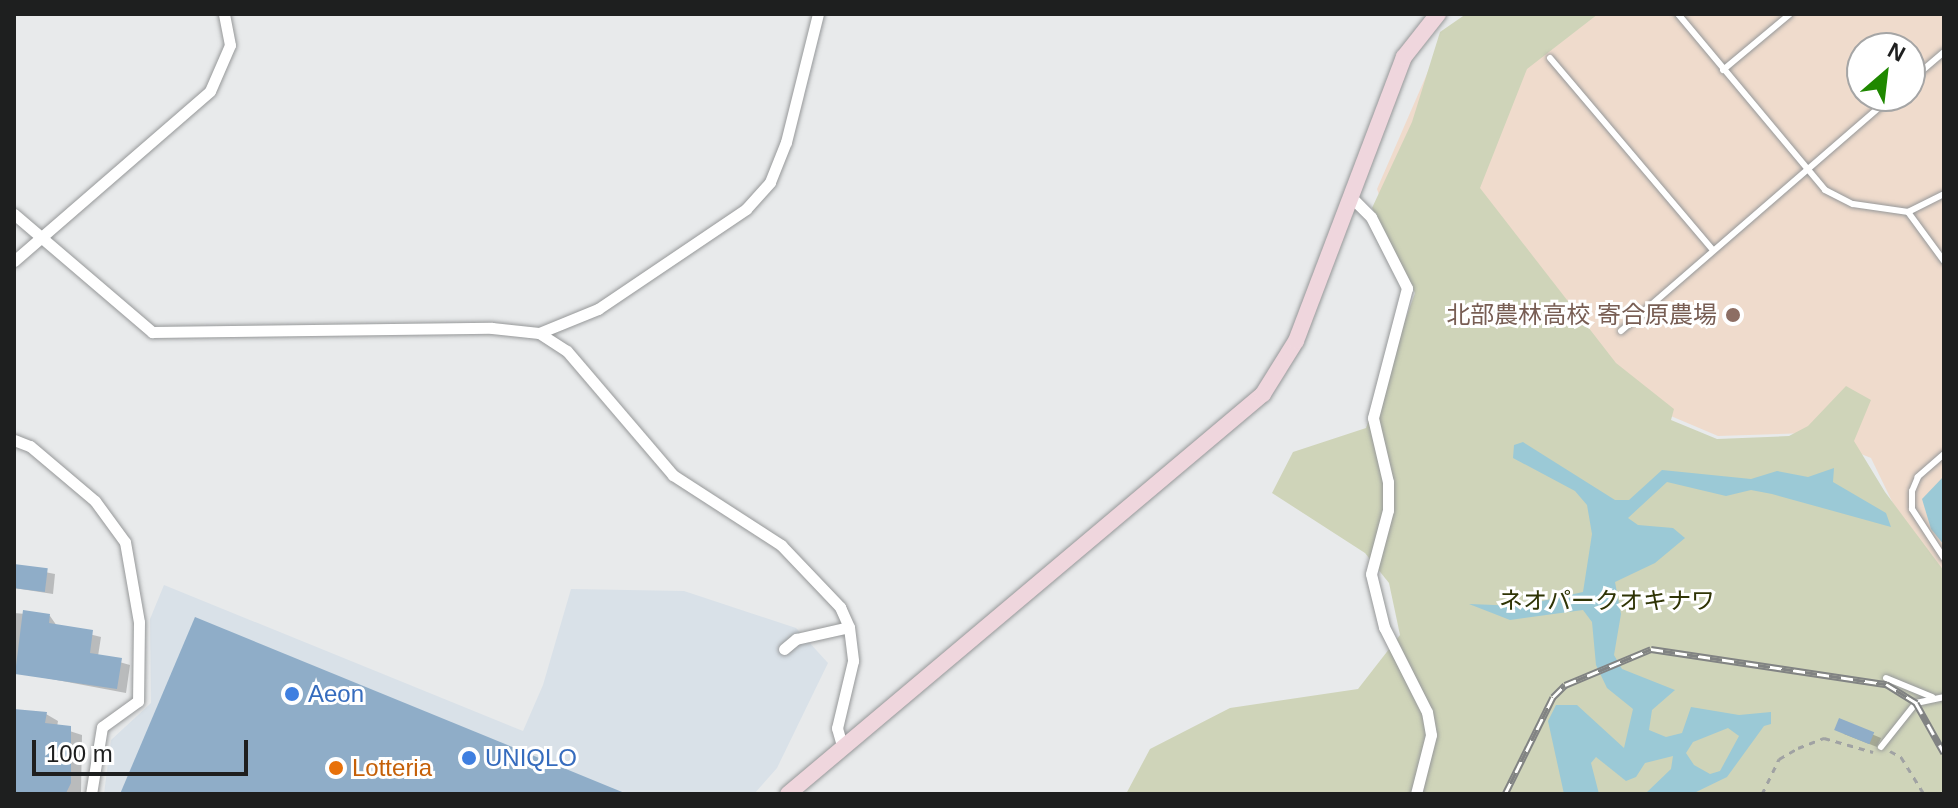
<!DOCTYPE html>
<html>
<head>
<meta charset="utf-8">
<style>
	body { margin:0 }
	#map { position:relative; width:1958px; height:808px; overflow:hidden; background:#e8eaeb; font-family:Arial,"Noto Sans JP",sans-serif }
	div>[style] { position:absolute }
	.built>* { inset:0; background:#d9e1e8 }
	.education>* { inset:0; background:#efdbcc }
	.green>* { inset:0; background:#cfd4b9 }
	.water>* { inset:0; background:#9bc9d6 }
	.shadow>* { inset:0; background:#0003 }
	.building>* { inset:0; background:#8fadc8; transform-origin:0 0 }
	.path>* { height:3px; margin-top:-1.5px; transform-origin:0; background:repeating-linear-gradient(90deg,#a0a2a3 0 6px,transparent 0 12px) }
	.roads { filter:drop-shadow(0 0 2px #969899) drop-shadow(0 0 2px #969899) }
	.lane>* { height:6px; margin:-3px; padding:0 3px; transform-origin:3px; border-radius:3px; background:#fff }
	.street>* { height:11px; margin:-5.5px; padding:0 5.5px; transform-origin:5.5px; border-radius:5.5px; background:#fff }
	.secondary>* { height:16px; margin:-8px; padding:0 8px; transform-origin:8px; border-radius:8px; background:#efd6dd }
	.rail>* { height:7px; margin-top:-3.5px; transform-origin:0; background:repeating-linear-gradient(90deg,#fff 0 12px,#818383 0 24px); box-sizing:border-box; border-block:2px solid #818383 }
	.dots>* { width:22px; height:22px; translate:-50% -50%; box-sizing:border-box; border:4px solid #fff; border-radius:50% }
	span { translate:-50% -50%; white-space:nowrap; text-align:center; line-height:1.15; -webkit-text-stroke:6px #fff; paint-order:stroke }
	.education-label { font-size:24px; color:#785e54 }
	.right { translate:-100% -50%; text-align:right }
	.park-label { font-size:24px; color:#2f3405 }
	.shop-label { font-size:24px; color:#366cbe }
	.left { translate:0 -50%; text-align:left }
	.food-label { font-size:24px; color:#c56008 }
	.frame { position:absolute; inset:0; border:16px solid #1e1f1f; pointer-events:none }
	.north { position:absolute; left:1846px; top:32px; width:80px; height:80px; box-sizing:border-box; background:#fff; border:2px solid #a5a5a5; border-radius:50%; rotate:28deg; font-size:22px; font-weight:700; line-height:32px; text-align:center; color:#1e1f1f }
	.north::after { content:''; display:block; margin:auto; width:28px; height:36px; background:#1f8800; clip-path:polygon(50% 0,100% 100%,50% 72%,0 100%) }
	.scale { position:absolute; left:32px; top:740px; width:216px; height:36px; box-sizing:border-box; border:4px solid #1e1f1f; border-top:0; padding-left:10px; font-size:24px; line-height:28px; white-space:nowrap; color:#1e1f1f; -webkit-text-stroke:6px #fff; paint-order:stroke }
</style>
</head>
<body>
<div id="map">
	<div class="built">
		<i style="clip-path:polygon(164px 585px,523px 731px,543px 685px,571px 589px,684px 591px,796px 628px,828px 663px,777px 768px,754px 794px,104px 794px,111px 740px,151px 703px,150px 619px)"></i>
	</div>
	<div class="education">
		<i style="clip-path:polygon(evenodd,1482px 14px,1944px 14px,1944px 583px,1918px 555px,1871px 458px,1809px 433px,1718px 436px,1534px 358px,1405px 269px,1377px 189px,1433px 60px,1482px 14px,1862px 48px,1910px 48px,1910px 96px,1862px 96px,1862px 48px)"></i>
	</div>
	<div class="green">
		<i style="clip-path:polygon(1466px 14px,1598px 14px,1527px 69px,1480px 188px,1616px 363px,1674px 409px,1671px 420px,1717px 439px,1789px 436px,1808px 426px,1846px 386px,1871px 400px,1854px 441px,1885px 492px,1944px 571px,1944px 794px,1126px 794px,1150px 749px,1230px 708px,1358px 689px,1400px 635px,1389px 583px,1365px 553px,1272px 493px,1293px 452px,1366px 428px,1415px 293px,1372px 208px,1412px 122px,1440px 32px)"></i>
	</div>
	<div class="water">
		<i style="clip-path:polygon(evenodd,1523px 442px,1615px 500px,1629px 500px,1662px 470px,1751px 479px,1777px 471px,1808px 477px,1834px 468px,1833px 482px,1886px 513px,1891px 527px,1772px 494px,1751px 490px,1726px 496px,1667px 482px,1628px 518px,1638px 525px,1673px 528px,1685px 538px,1655px 563px,1615px 582px,1621px 614px,1614px 655px,1622px 669px,1675px 690px,1652px 710px,1649px 730px,1666px 737px,1682px 733px,1691px 707px,1739px 715px,1771px 712px,1771px 724px,1764px 726px,1727px 777px,1692px 794px,1645px 794px,1671px 769px,1673px 756px,1645px 763px,1636px 777px,1626px 781px,1596px 757px,1591px 763px,1599px 794px,1564px 794px,1548px 721px,1556px 705px,1577px 705px,1624px 748px,1633px 709px,1607px 688px,1596px 665px,1592px 622px,1583px 610px,1510px 620px,1469px 604px,1520px 606px,1583px 592px,1592px 534px,1587px 505px,1575px 491px,1513px 458px,1514px 445px,1523px 442px,1728px 728px,1739px 736px,1720px 771px,1710px 774px,1694px 765px,1686px 753px,1693px 742px,1728px 728px)"></i>
		<i style="clip-path:polygon(1944px 476px,1944px 545px,1931px 529px,1922px 499px)"></i>
	</div>
	<div class="shadow">
		<i style="clip-path:polygon(14px 566px,55px 574px,53px 594px,14px 588px)"></i>
		<i style="clip-path:polygon(14px 613px,50px 616px,57px 626px,101px 637px,98px 656px,130px 665px,126px 693px,14px 672px)"></i>
		<i style="clip-path:polygon(14px 711px,46px 714px,58px 721px,57px 727px,82px 735px,81px 794px,14px 794px)"></i>
		<i style="clip-path:polygon(1840px 721px,1881px 738px,1877px 747px,1844px 734px)"></i>
	</div>
	<div class="building">
		<i style="left:14px;top:564px;width:34px;height:24px;rotate:7deg"></i>
		<i style="clip-path:polygon(23px 610px,50px 614px,49px 623px,93px 630px,90px 653px,122px 658px,117px 689px,15px 674px)"></i>
		<i style="clip-path:polygon(195px 617px,627px 794px,120px 794px)"></i>
		<i style="clip-path:polygon(14px 709px,47px 712px,45px 723px,71px 726px,71px 783px,66px 793px,14px 794px)"></i>
		<i style="left:1839px;top:718px;width:38px;height:13px;rotate:22deg"></i>
	</div>
	<div class="path">
		<i style="left:1890px;top:751px;width:13px;rotate:29deg"></i>
		<i style="left:1901px;top:757px;width:44px;rotate:58.1deg"></i>
		<i style="left:1762px;top:794px;width:39px;rotate:-64deg"></i>
		<i style="left:1779px;top:759px;width:22px;rotate:-30deg"></i>
		<i style="left:1798px;top:748px;width:28px;rotate:-21deg"></i>
		<i style="left:1824px;top:738px;width:51px;rotate:15.9deg"></i>
	</div>
	<div class="roads">
		<div class="lane">
			<i style="left:1678px;top:14px;width:229px;rotate:50.1deg"></i>
			<i style="left:1825px;top:190px;width:31px;rotate:27deg"></i>
			<i style="left:1853px;top:204px;width:56px;rotate:8.3deg"></i>
			<i style="left:1908px;top:212px;width:40px;rotate:-26.6deg"></i>
			<i style="left:1550px;top:58px;width:250px;rotate:49.7deg"></i>
			<i style="left:1723px;top:70px;width:87px;rotate:-39.9deg"></i>
			<i style="left:1910px;top:81px;width:45px;rotate:-40.5deg"></i>
			<i style="left:1908px;top:212px;width:61px;rotate:53.7deg"></i>
			<i style="left:1621px;top:331px;width:359px;rotate:-40.9deg"></i>
			<i style="left:1944px;top:454px;width:35px;rotate:139deg"></i>
			<i style="left:1918px;top:477px;width:15px;rotate:113deg"></i>
			<i style="left:1912px;top:491px;width:18px;rotate:90deg"></i>
			<i style="left:1912px;top:509px;width:59px;rotate:56.9deg"></i>
			<i style="left:1886px;top:678px;width:50px;rotate:22.4deg"></i>
			<i style="left:1881px;top:747px;width:56px;rotate:-51.5deg"></i>
			<i style="left:1916px;top:703px;width:29px;rotate:-12deg"></i>
		</div>
		<div class="street">
			<i style="left:1349px;top:195px;width:31px;rotate:45deg"></i>
			<i style="left:1371px;top:217px;width:80px;rotate:63.1deg"></i>
			<i style="left:1407px;top:288px;width:134px;rotate:104.7deg"></i>
			<i style="left:1373px;top:418px;width:66px;rotate:76.8deg"></i>
			<i style="left:1388px;top:482px;width:28px;rotate:90deg"></i>
			<i style="left:1388px;top:510px;width:66px;rotate:104.9deg"></i>
			<i style="left:1371px;top:574px;width:55px;rotate:76.2deg"></i>
			<i style="left:1384px;top:627px;width:95px;rotate:63.2deg"></i>
			<i style="left:1427px;top:712px;width:23px;rotate:80deg"></i>
			<i style="left:1431px;top:735px;width:61px;rotate:104.3deg"></i>
			<i style="left:14px;top:214px;width:182px;rotate:40.5deg"></i>
			<i style="left:152px;top:332px;width:340px;rotate:-0.7deg"></i>
			<i style="left:492px;top:328px;width:47px;rotate:6.1deg"></i>
			<i style="left:539px;top:333px;width:64px;rotate:-22.1deg"></i>
			<i style="left:598px;top:309px;width:179px;rotate:-34deg"></i>
			<i style="left:746px;top:209px;width:36px;rotate:-48deg"></i>
			<i style="left:770px;top:182px;width:43px;rotate:-68.2deg"></i>
			<i style="left:786px;top:142px;width:132px;rotate:-76deg"></i>
			<i style="left:14px;top:261px;width:259px;rotate:-40.9deg"></i>
			<i style="left:210px;top:91px;width:50px;rotate:-66.5deg"></i>
			<i style="left:230px;top:45px;width:32px;rotate:-101deg"></i>
			<i style="left:539px;top:333px;width:33px;rotate:33deg"></i>
			<i style="left:567px;top:351px;width:163px;rotate:49.5deg"></i>
			<i style="left:673px;top:475px;width:129px;rotate:32.9deg"></i>
			<i style="left:781px;top:545px;width:86px;rotate:46.4deg"></i>
			<i style="left:840px;top:607px;width:22px;rotate:66deg"></i>
			<i style="left:849px;top:627px;width:34px;rotate:83deg"></i>
			<i style="left:853px;top:661px;width:69px;rotate:103.4deg"></i>
			<i style="left:837px;top:728px;width:19px;rotate:74deg"></i>
			<i style="left:14px;top:440px;width:17px;rotate:21deg"></i>
			<i style="left:30px;top:446px;width:85px;rotate:40.2deg"></i>
			<i style="left:95px;top:501px;width:51px;rotate:53.8deg"></i>
			<i style="left:125px;top:542px;width:81px;rotate:80.1deg"></i>
			<i style="left:139px;top:622px;width:79px;rotate:90.7deg"></i>
			<i style="left:138px;top:701px;width:44px;rotate:144.2deg"></i>
			<i style="left:102px;top:727px;width:68px;rotate:99.3deg"></i>
			<i style="left:784px;top:649px;width:16px;rotate:-40deg"></i>
			<i style="left:796px;top:639px;width:54px;rotate:-12.8deg"></i>
		</div>
		<div class="secondary">
			<i style="left:788px;top:794px;width:621px;rotate:-40.1deg"></i>
			<i style="left:1263px;top:394px;width:62px;rotate:-58.1deg"></i>
			<i style="left:1296px;top:341px;width:304px;rotate:-69.2deg"></i>
			<i style="left:1404px;top:57px;width:55px;rotate:-51.7deg"></i>
		</div>
	</div>
	<div class="rail">
		<i style="left:1505px;top:794px;width:108px;rotate:-63.7deg"></i>
		<i style="left:1553px;top:697px;width:17px;rotate:-45deg"></i>
		<i style="left:1565px;top:685px;width:93px;rotate:-22.7deg"></i>
		<i style="left:1651px;top:649px;width:238px;rotate:8.5deg"></i>
		<i style="left:1886px;top:684px;width:36px;rotate:32deg"></i>
		<i style="left:1916px;top:703px;width:57px;rotate:60.8deg"></i>
	</div>
	<div class="dots">
		<i style="left:1733px;top:315px;background:#8d6e63"></i>
		<i style="left:292px;top:694px;background:#3f7fe0"></i>
		<i style="left:469px;top:758px;background:#3f7fe0"></i>
		<i style="left:336px;top:768px;background:#e8710a"></i>
	</div>
	<div class="education-label">
		<span class="right" style="left:1717px;top:315px">北部農林高校 寄合原農場</span>
	</div>
	<div class="park-label">
		<span style="left:1607px;top:601px">ネオパークオキナワ</span>
	</div>
	<div class="shop-label">
		<span class="left" style="left:308px;top:694px">Aeon</span>
		<span class="left" style="left:485px;top:758px">UNIQLO</span>
	</div>
	<div class="food-label">
		<span class="left" style="left:352px;top:768px">Lotteria</span>
	</div>
	<div class="frame"></div>
	<div class="north">N</div>
	<div class="scale">100 m</div>
</div>
</body>
</html>
